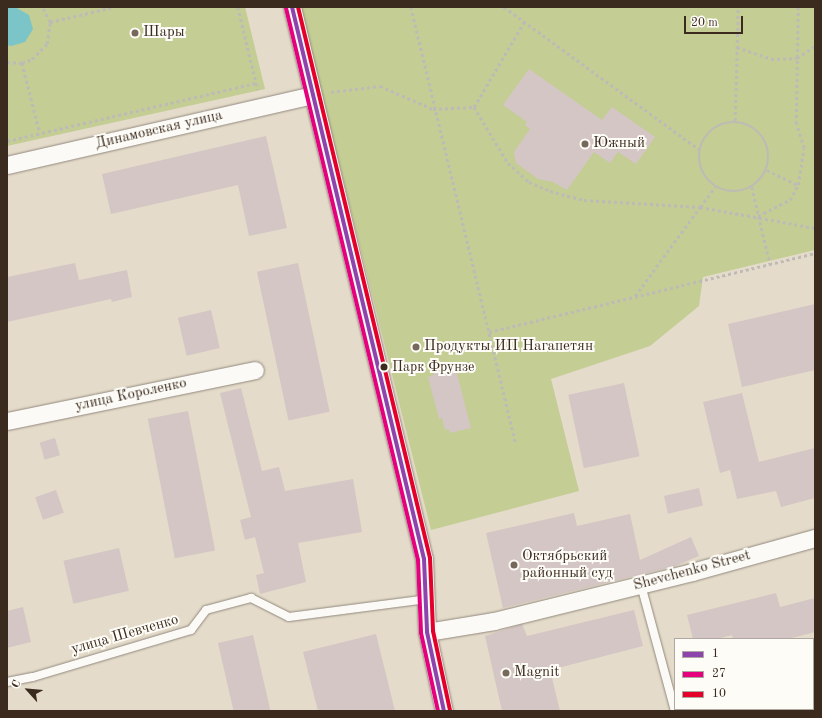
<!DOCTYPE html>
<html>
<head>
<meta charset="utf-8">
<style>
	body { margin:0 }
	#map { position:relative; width:822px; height:718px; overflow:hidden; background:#e5dbca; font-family:"Old Standard TT",serif }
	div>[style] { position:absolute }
	.green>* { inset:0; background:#c3cd94 }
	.water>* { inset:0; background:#7bc5c9 }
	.building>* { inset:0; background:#d4c6c4; transform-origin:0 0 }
	.path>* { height:2.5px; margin-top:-1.25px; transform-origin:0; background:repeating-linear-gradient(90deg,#bebbb6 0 3px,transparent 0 6px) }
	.path>.ring { margin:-1.25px; padding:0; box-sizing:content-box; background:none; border:2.5px solid #bebbb6; border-radius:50% }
	.roads { filter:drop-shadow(0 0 1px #91897e) drop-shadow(0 0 1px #91897e) }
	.service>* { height:8px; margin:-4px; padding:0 4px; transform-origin:4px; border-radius:4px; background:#fbfaf7 }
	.minor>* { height:17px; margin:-8.5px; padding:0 8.5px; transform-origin:8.5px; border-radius:8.5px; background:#fbfaf7 }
	.bus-1>* { height:4px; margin:-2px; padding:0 2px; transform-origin:2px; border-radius:2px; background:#8e44ad }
	.bus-2>* { height:4px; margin:-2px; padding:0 2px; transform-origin:2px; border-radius:2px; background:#e5007d }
	.bus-3>* { height:4px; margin:-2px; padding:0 2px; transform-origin:2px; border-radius:2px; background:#e4002b }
	.dots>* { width:11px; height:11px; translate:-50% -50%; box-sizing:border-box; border:2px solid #fdfcf7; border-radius:50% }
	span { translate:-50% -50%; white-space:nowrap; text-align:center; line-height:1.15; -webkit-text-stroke:4px #fdfcf7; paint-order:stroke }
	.bus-label { font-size:14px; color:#3b2a1e }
	.left { translate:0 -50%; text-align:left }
	.poi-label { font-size:15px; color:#3b2a1e }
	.street-label { font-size:15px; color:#3b2a1e }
	.frame { position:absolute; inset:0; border:8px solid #3b2a1e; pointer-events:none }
	.legend { position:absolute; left:674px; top:638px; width:140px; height:72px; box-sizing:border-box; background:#fdfcf7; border:1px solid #afa8a0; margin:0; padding:5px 7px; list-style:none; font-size:12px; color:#3b2a1e }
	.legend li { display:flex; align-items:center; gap:8px; height:20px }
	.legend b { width:20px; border:1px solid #afa8a0 }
	.north { position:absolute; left:8px; top:670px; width:40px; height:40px; -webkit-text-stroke:3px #fdfcf7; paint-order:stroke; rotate:297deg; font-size:11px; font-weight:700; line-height:16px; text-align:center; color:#3b2a1e }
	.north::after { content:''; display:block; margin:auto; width:14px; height:18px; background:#3b2a1e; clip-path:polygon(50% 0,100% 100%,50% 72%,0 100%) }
	.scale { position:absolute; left:684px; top:16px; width:59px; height:18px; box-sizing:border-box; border:2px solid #3b2a1e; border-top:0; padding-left:5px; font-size:12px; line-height:14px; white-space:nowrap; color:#3b2a1e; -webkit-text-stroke:3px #fdfcf7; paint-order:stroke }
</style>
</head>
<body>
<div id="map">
	<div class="green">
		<i style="clip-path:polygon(7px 7px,245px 7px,265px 89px,7px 146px)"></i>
		<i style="clip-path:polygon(300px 7px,815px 7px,815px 250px,703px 277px,699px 306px,650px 346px,551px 379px,579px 491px,431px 530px)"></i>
	</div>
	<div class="water">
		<i style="clip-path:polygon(15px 7px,29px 15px,33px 29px,25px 42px,11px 46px,7px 45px,7px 8px)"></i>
	</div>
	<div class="building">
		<i style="clip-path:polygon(529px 69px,602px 120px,612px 107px,655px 137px,636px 164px,618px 152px,610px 163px,594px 152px,567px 190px,553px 182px,538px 179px,516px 163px,514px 152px,530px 129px,525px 125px,527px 122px,503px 105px)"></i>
		<i style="clip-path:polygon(266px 136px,287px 228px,249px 236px,238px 185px,111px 214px,102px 174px)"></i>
		<i style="clip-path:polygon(75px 263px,79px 280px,127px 270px,132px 297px,112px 302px,111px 299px,7px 322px,7px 277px)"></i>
		<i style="left:298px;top:263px;width:152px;height:42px;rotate:78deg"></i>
		<i style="clip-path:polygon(815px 304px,815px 370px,742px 387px,728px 324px)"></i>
		<i style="left:211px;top:310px;width:39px;height:34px;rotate:77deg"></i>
		<i style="clip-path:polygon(454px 362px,471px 428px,450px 433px,449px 429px,445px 430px,442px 418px,439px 419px,428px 377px,434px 375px,432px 368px)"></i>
		<i style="left:624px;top:383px;width:75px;height:57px;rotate:78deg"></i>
		<i style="clip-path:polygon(241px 388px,262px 471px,279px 467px,285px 491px,353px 479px,362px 532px,298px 543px,306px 582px,260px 594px,256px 575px,264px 573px,255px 537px,245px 540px,240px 520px,251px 517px,220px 393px)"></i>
		<i style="clip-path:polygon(742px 393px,759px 462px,815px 448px,815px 498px,781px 507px,776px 491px,737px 499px,730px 470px,720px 473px,703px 402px)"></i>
		<i style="left:188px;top:411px;width:142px;height:41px;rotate:79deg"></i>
		<i style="left:55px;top:438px;width:18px;height:16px;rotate:74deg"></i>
		<i style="left:699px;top:488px;width:18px;height:36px;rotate:77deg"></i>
		<i style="left:56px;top:490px;width:24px;height:22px;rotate:71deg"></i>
		<i style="clip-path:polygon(574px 513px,577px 526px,630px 514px,640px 560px,691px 537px,699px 556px,675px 566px,503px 608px,486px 533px)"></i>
		<i style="left:119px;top:548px;width:44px;height:57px;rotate:77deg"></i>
		<i style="clip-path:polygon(776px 593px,780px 607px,815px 598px,815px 632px,788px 639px,733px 639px,732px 635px,717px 639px,693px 639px,687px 615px)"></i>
		<i style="clip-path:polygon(23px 607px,31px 642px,7px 648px,7px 611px)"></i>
		<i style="clip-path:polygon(634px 610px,643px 646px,550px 670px,560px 711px,502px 711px,485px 636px,522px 624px,527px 636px)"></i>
		<i style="clip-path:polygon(376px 634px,395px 711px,318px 711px,303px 652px)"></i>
		<i style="left:253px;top:635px;width:78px;height:36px;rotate:77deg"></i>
	</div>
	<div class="path">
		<i style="left:238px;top:7px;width:85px;rotate:76.5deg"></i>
		<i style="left:411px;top:7px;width:448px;rotate:76.5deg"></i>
		<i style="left:504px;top:7px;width:241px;rotate:36.1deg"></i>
		<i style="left:50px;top:22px;width:65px;rotate:-13.4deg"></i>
		<i style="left:737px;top:47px;width:36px;rotate:19deg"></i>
		<i style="left:771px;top:59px;width:26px;rotate:-2deg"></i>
		<i style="left:797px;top:58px;width:22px;rotate:-34deg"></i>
		<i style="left:7px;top:62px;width:15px;rotate:4deg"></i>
		<i style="left:22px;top:63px;width:11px;rotate:-22deg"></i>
		<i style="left:32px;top:59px;width:21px;rotate:-45deg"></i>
		<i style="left:47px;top:44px;width:22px;rotate:-82deg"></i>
		<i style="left:50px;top:22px;width:17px;rotate:-118deg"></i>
		<i style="left:22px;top:63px;width:72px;rotate:75.6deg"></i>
		<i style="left:331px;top:92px;width:49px;rotate:-7deg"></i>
		<i style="left:380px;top:86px;width:58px;rotate:23.5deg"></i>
		<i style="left:433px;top:109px;width:41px;rotate:-2.8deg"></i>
		<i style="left:474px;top:107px;width:66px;rotate:58.7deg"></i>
		<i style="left:508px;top:163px;width:28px;rotate:42deg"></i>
		<i style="left:529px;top:182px;width:23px;rotate:23deg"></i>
		<i style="left:550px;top:191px;width:35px;rotate:15deg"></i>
		<i style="left:584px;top:200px;width:116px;rotate:3.5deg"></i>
		<i style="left:700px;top:207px;width:25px;rotate:-53deg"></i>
		<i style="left:474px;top:107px;width:99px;rotate:-59.5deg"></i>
		<i style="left:735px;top:121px;width:114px;rotate:-88.5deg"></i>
		<i class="ring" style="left:699px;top:122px;width:67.5px;height:67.5px"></i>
		<i style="left:7px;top:141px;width:257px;rotate:-13.1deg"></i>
		<i style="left:767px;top:170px;width:34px;rotate:26deg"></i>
		<i style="left:752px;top:187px;width:79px;rotate:76.8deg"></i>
		<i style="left:758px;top:216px;width:36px;rotate:-27deg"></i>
		<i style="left:790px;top:200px;width:17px;rotate:-62deg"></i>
		<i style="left:798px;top:185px;width:37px;rotate:-81deg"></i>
		<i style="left:804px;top:148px;width:25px;rotate:-108deg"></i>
		<i style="left:796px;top:124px;width:117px;rotate:-89deg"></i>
		<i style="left:635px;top:296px;width:110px;rotate:-53.9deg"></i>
		<i style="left:700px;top:207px;width:117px;rotate:10.3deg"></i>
		<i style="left:489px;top:332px;width:335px;rotate:-13.6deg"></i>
	</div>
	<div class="roads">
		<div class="service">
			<i style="left:641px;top:585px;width:131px;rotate:74.9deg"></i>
			<i style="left:7px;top:682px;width:26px;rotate:-11deg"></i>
			<i style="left:33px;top:677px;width:165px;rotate:-16.6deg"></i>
			<i style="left:191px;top:630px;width:25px;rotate:-53deg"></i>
			<i style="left:206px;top:610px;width:47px;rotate:-14.9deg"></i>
			<i style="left:251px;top:598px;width:42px;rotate:26.6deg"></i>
			<i style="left:289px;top:617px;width:139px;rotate:-7.4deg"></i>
		</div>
		<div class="minor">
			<i style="left:292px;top:7px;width:568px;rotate:76.55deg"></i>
			<i style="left:424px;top:559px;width:73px;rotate:87.6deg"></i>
			<i style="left:427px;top:632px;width:81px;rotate:77.9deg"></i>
			<i style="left:7px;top:165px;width:313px;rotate:-12.9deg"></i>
			<i style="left:7px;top:421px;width:253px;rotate:-11.6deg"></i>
			<i style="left:427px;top:632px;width:68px;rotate:-9.3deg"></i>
			<i style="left:494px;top:621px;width:204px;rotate:-13.9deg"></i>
			<i style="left:692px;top:572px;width:128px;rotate:-15.5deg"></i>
		</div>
	</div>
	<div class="bus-1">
		<i style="left:292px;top:7px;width:568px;rotate:76.55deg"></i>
		<i style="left:424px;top:559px;width:73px;rotate:87.6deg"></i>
		<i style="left:427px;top:632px;width:81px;rotate:77.9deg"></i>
	</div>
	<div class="bus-2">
		<i style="left:286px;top:8px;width:568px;rotate:76.55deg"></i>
		<i style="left:418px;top:560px;width:73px;rotate:87.6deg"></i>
		<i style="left:421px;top:633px;width:80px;rotate:77.7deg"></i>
	</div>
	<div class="bus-3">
		<i style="left:298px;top:7px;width:567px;rotate:76.53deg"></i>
		<i style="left:430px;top:558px;width:73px;rotate:87.6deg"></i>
		<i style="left:433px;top:631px;width:81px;rotate:77.9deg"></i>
	</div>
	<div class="dots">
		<i style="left:135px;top:33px;background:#76685a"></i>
		<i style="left:585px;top:144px;background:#76685a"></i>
		<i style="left:416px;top:347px;background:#76685a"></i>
		<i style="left:384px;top:367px;background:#3b2a1e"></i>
		<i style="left:514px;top:565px;background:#76685a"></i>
		<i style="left:506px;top:673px;background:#76685a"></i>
	</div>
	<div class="bus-label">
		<span class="left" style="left:392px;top:367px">Парк Фрунзе</span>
	</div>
	<div class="poi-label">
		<span class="left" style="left:143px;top:33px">Шары</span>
		<span class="left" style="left:593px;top:144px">Южный</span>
		<span class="left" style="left:424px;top:347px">Продукты ИП Нагапетян</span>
		<span class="left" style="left:522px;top:565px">Октябрьский<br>районный суд</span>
		<span class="left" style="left:514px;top:673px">Magnit</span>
	</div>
	<div class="street-label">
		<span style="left:159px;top:130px;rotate:-13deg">Динамовская улица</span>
		<span style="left:131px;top:395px;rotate:-12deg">улица Короленко</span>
		<span style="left:692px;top:571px;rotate:-15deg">Shevchenko Street</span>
		<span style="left:125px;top:635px;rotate:-16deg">улица Шевченко</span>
	</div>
	<div class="frame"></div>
	<ul class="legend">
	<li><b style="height:5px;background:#8e44ad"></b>1</li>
	<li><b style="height:5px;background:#e5007d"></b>27</li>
	<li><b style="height:5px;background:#e4002b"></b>10</li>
	</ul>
	<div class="north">С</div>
	<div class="scale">20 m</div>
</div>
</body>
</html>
